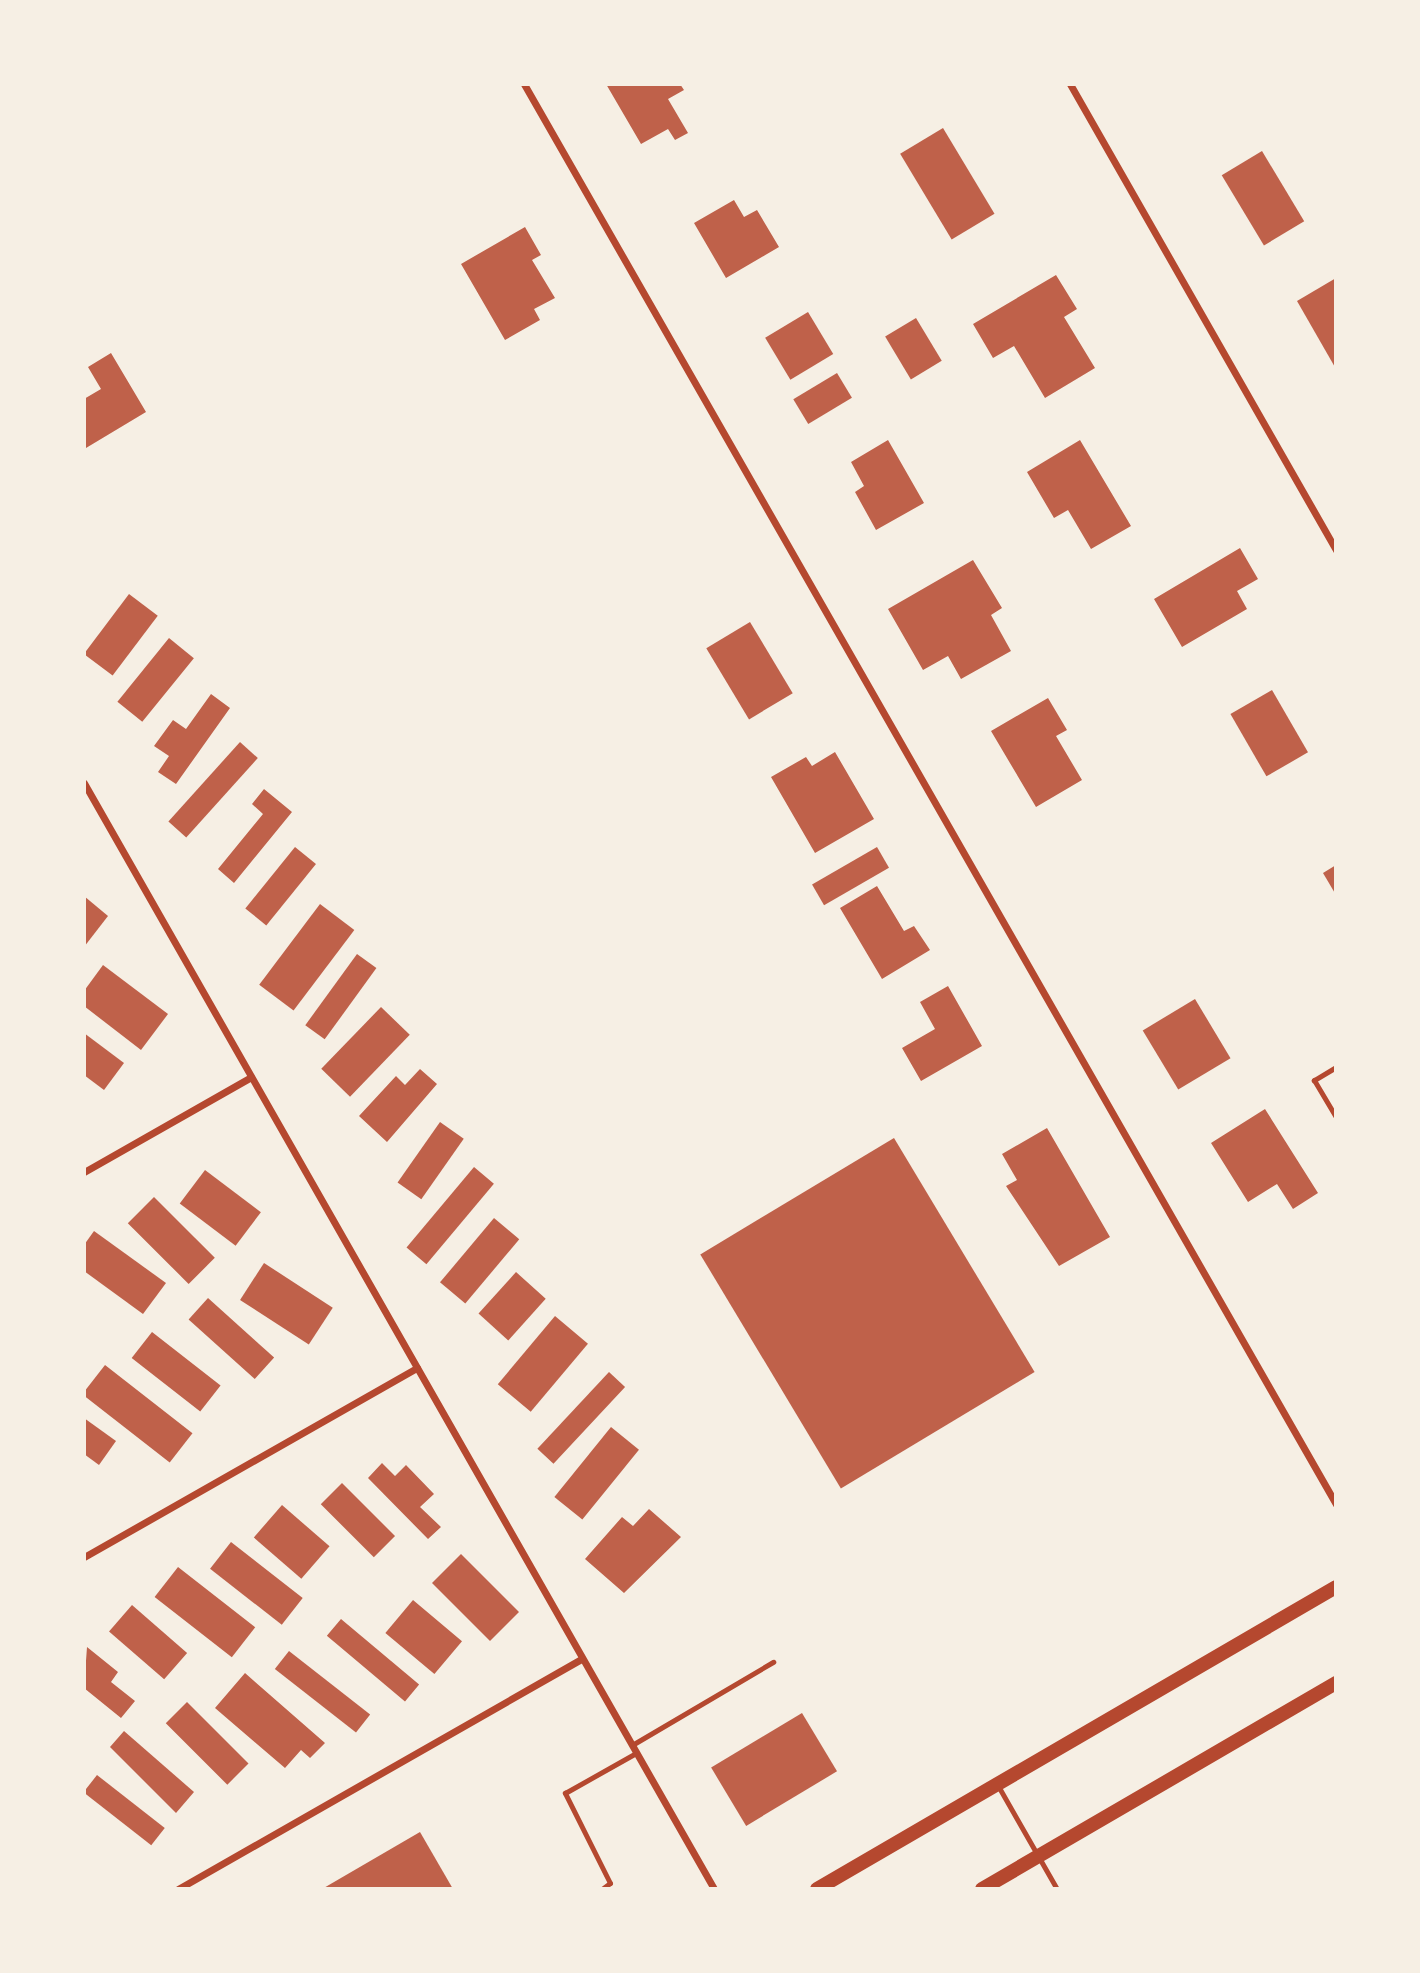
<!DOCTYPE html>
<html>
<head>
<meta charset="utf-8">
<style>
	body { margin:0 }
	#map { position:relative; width:1420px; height:1973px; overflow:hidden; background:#f6efe4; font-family:"Fira Sans",sans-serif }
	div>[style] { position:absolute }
	.building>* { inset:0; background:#bf614a; transform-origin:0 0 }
	.service>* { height:5px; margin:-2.5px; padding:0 2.5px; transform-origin:2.5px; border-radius:2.5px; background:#b5482f }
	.minor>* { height:7px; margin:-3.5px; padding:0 3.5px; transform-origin:3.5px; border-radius:3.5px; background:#b5482f }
	.secondary>* { height:14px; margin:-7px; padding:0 7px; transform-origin:7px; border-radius:7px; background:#b5482f }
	span { translate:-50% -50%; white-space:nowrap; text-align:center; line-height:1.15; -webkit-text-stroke:6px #f6efe4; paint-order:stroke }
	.frame { position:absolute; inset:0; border:86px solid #f6efe4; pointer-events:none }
</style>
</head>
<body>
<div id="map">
	<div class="building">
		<i style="clip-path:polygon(606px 84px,680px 84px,684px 90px,668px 99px,688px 133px,675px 140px,668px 129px,641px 144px)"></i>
		<i style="left:943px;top:128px;width:100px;height:50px;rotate:59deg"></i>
		<i style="left:1262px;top:151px;width:82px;height:47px;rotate:59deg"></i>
		<i style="clip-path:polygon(734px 200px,744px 217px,757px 210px,779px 247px,726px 278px,694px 223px)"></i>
		<i style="clip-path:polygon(525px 227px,541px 255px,532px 260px,555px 298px,534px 309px,540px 320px,505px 340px,461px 264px)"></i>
		<i style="clip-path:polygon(1056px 275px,1077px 309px,1064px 317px,1095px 368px,1045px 398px,1014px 346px,993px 358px,973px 324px)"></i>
		<i style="clip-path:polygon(1336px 278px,1336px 369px,1297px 301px)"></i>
		<i style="left:808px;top:312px;width:49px;height:50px;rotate:59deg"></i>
		<i style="left:916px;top:318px;width:50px;height:36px;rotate:59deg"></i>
		<i style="clip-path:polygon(111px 353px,146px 412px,86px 448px,84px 399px,101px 389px,88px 367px)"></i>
		<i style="left:837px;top:373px;width:29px;height:51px;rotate:59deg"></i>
		<i style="clip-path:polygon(888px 440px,924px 503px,876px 530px,855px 492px,864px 486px,851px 462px)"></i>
		<i style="clip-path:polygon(1080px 440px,1131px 526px,1091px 549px,1068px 510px,1054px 518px,1027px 472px)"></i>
		<i style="clip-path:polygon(1240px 548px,1258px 579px,1237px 591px,1247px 609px,1182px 647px,1154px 599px)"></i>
		<i style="clip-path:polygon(973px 560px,1002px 608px,991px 615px,1011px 651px,961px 679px,948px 656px,923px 670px,888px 609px)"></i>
		<i style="left:129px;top:594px;width:36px;height:75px;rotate:37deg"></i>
		<i style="left:750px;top:622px;width:83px;height:51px;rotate:59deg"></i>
		<i style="left:169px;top:638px;width:32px;height:82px;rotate:39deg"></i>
		<i style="left:1272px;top:690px;width:72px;height:48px;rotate:60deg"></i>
		<i style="clip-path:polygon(211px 694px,230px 708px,176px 784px,158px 772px,169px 756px,154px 746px,173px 720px,186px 729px)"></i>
		<i style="clip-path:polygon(1048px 698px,1067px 730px,1056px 736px,1082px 780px,1036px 807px,991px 731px)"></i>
		<i style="left:240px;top:742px;width:24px;height:107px;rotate:42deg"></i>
		<i style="clip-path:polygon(835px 752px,874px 819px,815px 853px,771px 777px,806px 757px,812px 766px)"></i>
		<i style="clip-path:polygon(264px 789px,292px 812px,234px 883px,218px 869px,263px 814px,252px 804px)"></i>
		<i style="left:295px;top:847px;width:27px;height:79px;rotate:39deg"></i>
		<i style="left:877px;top:847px;width:24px;height:75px;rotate:60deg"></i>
		<i style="clip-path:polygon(1336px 865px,1336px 895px,1323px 873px)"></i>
		<i style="clip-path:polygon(877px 886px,904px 931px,914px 926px,930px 950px,882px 979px,840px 908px)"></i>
		<i style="clip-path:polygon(84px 896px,108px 916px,84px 947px)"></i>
		<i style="left:320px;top:904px;width:43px;height:101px;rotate:37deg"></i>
		<i style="left:357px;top:954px;width:24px;height:88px;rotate:36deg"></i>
		<i style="clip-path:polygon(103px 965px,168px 1014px,141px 1050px,84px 1006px,84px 991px)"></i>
		<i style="clip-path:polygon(948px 986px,982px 1046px,921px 1081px,902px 1048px,935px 1029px,920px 1002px)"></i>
		<i style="left:1195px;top:999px;width:69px;height:61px;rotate:59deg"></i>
		<i style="left:381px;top:1007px;width:40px;height:86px;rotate:44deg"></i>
		<i style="clip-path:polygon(84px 1033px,124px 1063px,104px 1090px,84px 1075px)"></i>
		<i style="clip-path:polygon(420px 1069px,437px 1084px,387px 1142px,359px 1116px,396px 1076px,405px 1085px)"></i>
		<i style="clip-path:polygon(1265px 1109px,1318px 1193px,1293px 1209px,1277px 1184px,1248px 1202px,1211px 1143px)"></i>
		<i style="left:440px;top:1122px;width:29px;height:74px;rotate:35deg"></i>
		<i style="clip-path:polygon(1047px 1128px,1110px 1237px,1059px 1266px,1006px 1186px,1017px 1180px,1002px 1154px)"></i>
		<i style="left:894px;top:1138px;width:273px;height:226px;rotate:59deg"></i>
		<i style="left:474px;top:1167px;width:26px;height:105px;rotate:40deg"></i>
		<i style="left:205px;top:1170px;width:70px;height:42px;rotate:37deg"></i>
		<i style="left:154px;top:1197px;width:86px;height:37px;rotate:45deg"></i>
		<i style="left:494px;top:1218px;width:33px;height:84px;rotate:40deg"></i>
		<i style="clip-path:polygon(94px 1231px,166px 1283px,143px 1314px,84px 1271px,84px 1245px)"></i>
		<i style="left:264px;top:1263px;width:82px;height:44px;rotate:33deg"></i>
		<i style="left:516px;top:1272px;width:40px;height:56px;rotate:42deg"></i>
		<i style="left:208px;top:1298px;width:89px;height:29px;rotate:42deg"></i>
		<i style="left:555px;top:1316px;width:43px;height:89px;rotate:40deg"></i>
		<i style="left:152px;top:1332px;width:87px;height:33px;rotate:38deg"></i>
		<i style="left:105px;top:1365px;width:111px;height:37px;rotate:38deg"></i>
		<i style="left:609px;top:1372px;width:22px;height:105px;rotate:43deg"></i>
		<i style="clip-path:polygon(84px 1418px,116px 1441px,99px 1465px,84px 1454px)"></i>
		<i style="left:611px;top:1427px;width:36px;height:90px;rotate:39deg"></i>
		<i style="clip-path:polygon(382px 1463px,395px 1476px,406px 1465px,434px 1494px,420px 1507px,441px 1527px,428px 1539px,368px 1478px)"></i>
		<i style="left:342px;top:1483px;width:75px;height:30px;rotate:45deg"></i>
		<i style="left:282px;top:1505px;width:63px;height:43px;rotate:41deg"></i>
		<i style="clip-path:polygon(649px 1509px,681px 1537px,624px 1593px,585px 1559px,622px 1517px,633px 1526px)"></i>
		<i style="left:231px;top:1542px;width:91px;height:34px;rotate:38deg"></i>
		<i style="left:461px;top:1554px;width:82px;height:41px;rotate:45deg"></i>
		<i style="left:178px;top:1567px;width:98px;height:38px;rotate:38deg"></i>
		<i style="left:413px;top:1600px;width:64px;height:43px;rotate:40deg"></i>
		<i style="left:132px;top:1605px;width:73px;height:35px;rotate:41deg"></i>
		<i style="left:341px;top:1619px;width:102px;height:22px;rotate:40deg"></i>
		<i style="clip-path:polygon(87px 1647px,118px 1672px,111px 1682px,135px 1701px,121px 1718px,84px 1688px)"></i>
		<i style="left:289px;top:1651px;width:103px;height:23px;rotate:38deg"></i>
		<i style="clip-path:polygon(245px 1673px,325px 1743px,310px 1758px,301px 1750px,285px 1768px,215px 1708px)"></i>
		<i style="left:187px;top:1702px;width:87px;height:30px;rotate:45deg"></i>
		<i style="left:802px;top:1713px;width:68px;height:106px;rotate:59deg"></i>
		<i style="clip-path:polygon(124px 1731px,194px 1792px,176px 1813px,110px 1747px)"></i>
		<i style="left:97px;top:1775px;width:86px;height:22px;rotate:38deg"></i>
		<i style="clip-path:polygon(420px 1832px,453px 1889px,322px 1889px)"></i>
	</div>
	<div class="service">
		<i style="left:1336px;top:1067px;width:26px;rotate:149deg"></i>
		<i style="left:1314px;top:1080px;width:43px;rotate:59.3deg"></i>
		<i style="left:632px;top:1745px;width:164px;rotate:-30.5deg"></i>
		<i style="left:997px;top:1784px;width:121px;rotate:60.3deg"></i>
		<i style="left:602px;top:1889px;width:10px;rotate:-37deg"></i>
		<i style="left:610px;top:1883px;width:101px;rotate:-116.6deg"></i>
		<i style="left:565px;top:1793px;width:81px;rotate:-29.4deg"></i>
	</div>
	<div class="minor">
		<i style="left:524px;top:84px;width:1636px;rotate:60.24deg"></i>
		<i style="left:1070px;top:84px;width:537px;rotate:60.28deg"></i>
		<i style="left:84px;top:783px;width:1273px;rotate:60.33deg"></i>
		<i style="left:84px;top:1172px;width:192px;rotate:-29.6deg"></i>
		<i style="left:84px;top:1557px;width:383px;rotate:-29.6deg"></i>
		<i style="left:178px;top:1889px;width:465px;rotate:-29.7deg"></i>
	</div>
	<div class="secondary">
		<i style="left:817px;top:1889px;width:600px;rotate:-30.19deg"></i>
		<i style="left:982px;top:1889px;width:410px;rotate:-30.2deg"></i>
	</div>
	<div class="frame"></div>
</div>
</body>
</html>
